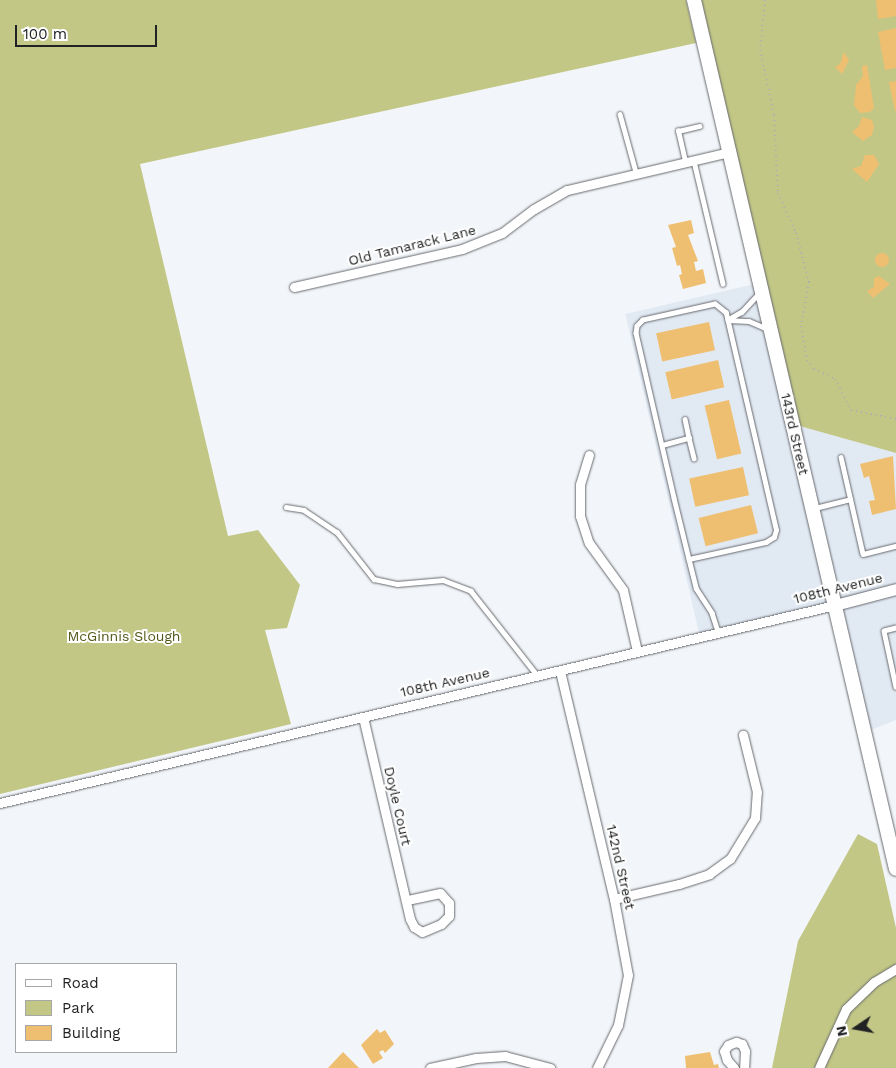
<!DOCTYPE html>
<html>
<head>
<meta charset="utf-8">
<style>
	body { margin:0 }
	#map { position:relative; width:896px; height:1068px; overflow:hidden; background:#f2f5f9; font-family:"Work Sans",sans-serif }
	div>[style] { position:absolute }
	.built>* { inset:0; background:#e1e9f3; transform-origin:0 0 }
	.green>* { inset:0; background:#c2c786 }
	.building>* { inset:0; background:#efbf71; transform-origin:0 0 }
	.round { border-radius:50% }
	.path>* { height:2px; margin-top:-1px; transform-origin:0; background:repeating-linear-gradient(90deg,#adb0b3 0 1px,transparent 0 5px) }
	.roads { filter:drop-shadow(0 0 1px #67696d) drop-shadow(0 0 1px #67696d) }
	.service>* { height:4.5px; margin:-2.25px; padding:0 2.25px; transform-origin:2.25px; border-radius:2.25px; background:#fff }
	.minor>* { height:9px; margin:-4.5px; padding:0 4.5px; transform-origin:4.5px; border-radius:4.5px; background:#fff }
	.tertiary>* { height:11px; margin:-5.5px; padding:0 5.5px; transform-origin:5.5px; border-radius:5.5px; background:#fff }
	.secondary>* { height:14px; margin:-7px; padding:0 7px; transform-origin:7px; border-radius:7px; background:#fff }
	span { translate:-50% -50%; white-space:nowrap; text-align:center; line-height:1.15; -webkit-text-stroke:4px #fff; paint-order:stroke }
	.street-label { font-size:14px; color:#212223 }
	.park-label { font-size:14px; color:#555818 }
	.legend { position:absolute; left:15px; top:963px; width:162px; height:90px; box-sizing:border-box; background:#fff; border:1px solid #a6a7a7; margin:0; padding:6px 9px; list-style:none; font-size:15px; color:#212223 }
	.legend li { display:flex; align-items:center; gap:10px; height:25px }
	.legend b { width:25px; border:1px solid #a6a7a7 }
	.north { position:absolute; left:831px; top:1003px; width:50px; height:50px; -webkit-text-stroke:4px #fff; paint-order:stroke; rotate:258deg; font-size:14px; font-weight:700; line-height:20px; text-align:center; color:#212223 }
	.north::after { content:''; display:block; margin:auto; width:18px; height:22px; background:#212223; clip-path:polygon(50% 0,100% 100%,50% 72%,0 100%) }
	.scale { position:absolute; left:15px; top:25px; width:142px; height:22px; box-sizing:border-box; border:2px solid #212223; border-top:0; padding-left:6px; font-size:15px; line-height:18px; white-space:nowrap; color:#212223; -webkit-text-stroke:4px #fff; paint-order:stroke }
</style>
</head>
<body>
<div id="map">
	<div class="built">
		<i style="left:755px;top:284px;width:328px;height:133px;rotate:77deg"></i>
		<i style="clip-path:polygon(796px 425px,896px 453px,896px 586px,837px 601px)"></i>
		<i style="clip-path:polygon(896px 593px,896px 720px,868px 731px,839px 608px)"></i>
	</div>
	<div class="green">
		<i style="clip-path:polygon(0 0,686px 0,696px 43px,140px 164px,228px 536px,258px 530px,300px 585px,287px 628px,265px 630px,291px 724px,0 794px)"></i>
		<i style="clip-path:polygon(699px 0,896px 0,896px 453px,796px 425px)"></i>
		<i style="clip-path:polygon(858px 834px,877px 844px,896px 928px,896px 1068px,772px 1068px,798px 941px)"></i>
	</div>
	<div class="building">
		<i style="clip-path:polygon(876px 0,896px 0,896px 16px,878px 19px)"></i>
		<i style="clip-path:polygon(896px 28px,896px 68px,885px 70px,878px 32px)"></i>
		<i style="clip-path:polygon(844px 52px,849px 60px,842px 74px,835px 67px,840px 64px)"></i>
		<i style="clip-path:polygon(867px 65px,874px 108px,870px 112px,860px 113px,854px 105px,856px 85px,863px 76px,862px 66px)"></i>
		<i style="clip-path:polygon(896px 81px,896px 111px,895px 111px,889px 82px)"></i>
		<i style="clip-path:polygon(862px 117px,872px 120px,874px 127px,872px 135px,863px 141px,852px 132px,859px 126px)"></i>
		<i style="clip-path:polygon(865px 155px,874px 155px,879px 164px,867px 182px,852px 169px,861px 166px)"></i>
		<i style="clip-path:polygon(691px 220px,694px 233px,688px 235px,698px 261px,694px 262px,696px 271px,703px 269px,706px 283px,683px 289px,679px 275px,682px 274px,680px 265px,677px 266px,672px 248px,676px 247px,668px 225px)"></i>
		<i class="round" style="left:875px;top:253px;width:14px;height:14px"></i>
		<i style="clip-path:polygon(879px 276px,890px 284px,873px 298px,867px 291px,874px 287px,874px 278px)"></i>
		<i style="left:709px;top:322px;width:29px;height:54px;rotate:78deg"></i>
		<i style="left:718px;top:360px;width:28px;height:54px;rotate:77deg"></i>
		<i style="left:729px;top:400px;width:55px;height:25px;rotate:77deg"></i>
		<i style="clip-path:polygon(893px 456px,896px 509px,872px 515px,869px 501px,875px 500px,869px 476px,864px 478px,860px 464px)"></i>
		<i style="left:743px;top:467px;width:29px;height:55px;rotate:78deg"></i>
		<i style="left:751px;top:505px;width:29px;height:54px;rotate:76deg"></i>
		<i style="clip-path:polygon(377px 1029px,380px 1033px,385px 1030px,394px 1044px,385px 1053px,383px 1050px,379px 1052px,383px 1058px,373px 1064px,361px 1045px)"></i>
		<i style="clip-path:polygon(343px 1052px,359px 1068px,328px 1068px)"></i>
		<i style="clip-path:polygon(710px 1052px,714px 1065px,718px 1064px,719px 1068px,686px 1068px,685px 1056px)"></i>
	</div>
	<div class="path">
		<i style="left:765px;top:0;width:50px;rotate:95.7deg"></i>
		<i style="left:760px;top:50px;width:66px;rotate:77.8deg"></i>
		<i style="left:774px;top:115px;width:78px;rotate:87.1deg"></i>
		<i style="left:778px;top:193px;width:44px;rotate:65.8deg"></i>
		<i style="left:796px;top:233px;width:51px;rotate:75.1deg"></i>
		<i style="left:809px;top:282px;width:45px;rotate:100.3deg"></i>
		<i style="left:801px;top:326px;width:35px;rotate:80deg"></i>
		<i style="left:807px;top:360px;width:11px;rotate:52deg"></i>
		<i style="left:814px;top:369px;width:23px;rotate:25deg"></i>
		<i style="left:835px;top:379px;width:35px;rotate:63deg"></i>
		<i style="left:851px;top:410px;width:46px;rotate:11.3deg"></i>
	</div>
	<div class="roads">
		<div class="service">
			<i style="left:620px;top:114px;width:60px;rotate:74.6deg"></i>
			<i style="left:685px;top:161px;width:31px;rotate:-103deg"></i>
			<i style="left:678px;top:131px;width:22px;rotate:-13deg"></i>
			<i style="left:694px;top:161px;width:126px;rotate:76.7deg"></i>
			<i style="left:759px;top:294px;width:25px;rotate:133deg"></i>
			<i style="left:742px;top:312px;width:16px;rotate:150deg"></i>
			<i style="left:728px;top:320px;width:21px;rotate:3deg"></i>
			<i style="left:749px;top:321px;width:21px;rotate:23deg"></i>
			<i style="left:685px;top:419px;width:19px;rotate:78deg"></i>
			<i style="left:662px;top:445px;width:28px;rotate:-15deg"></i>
			<i style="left:689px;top:438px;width:21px;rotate:76deg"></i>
			<i style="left:841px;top:457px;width:99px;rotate:77.2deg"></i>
			<i style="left:863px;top:554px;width:34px;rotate:-14deg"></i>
			<i style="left:286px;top:507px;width:18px;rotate:9deg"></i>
			<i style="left:304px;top:510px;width:40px;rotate:34deg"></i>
			<i style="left:337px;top:532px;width:60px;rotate:51.8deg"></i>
			<i style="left:374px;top:579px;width:24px;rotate:12deg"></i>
			<i style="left:397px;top:584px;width:46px;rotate:-5deg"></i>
			<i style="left:443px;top:580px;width:30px;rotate:21deg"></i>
			<i style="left:471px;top:591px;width:107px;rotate:51.8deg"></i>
			<i style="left:815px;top:508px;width:36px;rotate:-14deg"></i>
			<i style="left:689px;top:559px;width:79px;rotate:-12.4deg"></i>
			<i style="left:766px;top:542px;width:9px;rotate:-32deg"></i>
			<i style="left:774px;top:537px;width:7px;rotate:-74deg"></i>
			<i style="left:776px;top:530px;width:223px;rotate:-103deg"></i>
			<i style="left:726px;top:313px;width:14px;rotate:-141deg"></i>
			<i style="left:715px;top:304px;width:74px;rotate:167.5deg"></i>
			<i style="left:643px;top:320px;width:8px;rotate:135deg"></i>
			<i style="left:637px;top:326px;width:7px;rotate:98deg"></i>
			<i style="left:636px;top:333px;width:169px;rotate:77deg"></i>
			<i style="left:674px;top:498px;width:63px;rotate:76.2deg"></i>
			<i style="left:689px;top:559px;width:30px;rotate:76deg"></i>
			<i style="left:696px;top:588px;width:30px;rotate:57deg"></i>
			<i style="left:712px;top:613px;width:20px;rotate:72deg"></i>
			<i style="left:896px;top:628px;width:12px;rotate:166deg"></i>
			<i style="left:884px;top:631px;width:57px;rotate:77.9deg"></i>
		</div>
		<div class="minor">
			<i style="left:294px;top:287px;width:172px;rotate:-12.7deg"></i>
			<i style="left:462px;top:249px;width:43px;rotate:-21.8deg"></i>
			<i style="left:502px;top:233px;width:40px;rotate:-37deg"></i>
			<i style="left:534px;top:209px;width:38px;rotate:-30deg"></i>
			<i style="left:567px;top:190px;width:166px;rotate:-13.2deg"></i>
			<i style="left:589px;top:455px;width:31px;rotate:107deg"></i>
			<i style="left:580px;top:485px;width:31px;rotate:90deg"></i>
			<i style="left:580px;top:516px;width:28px;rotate:72deg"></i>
			<i style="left:589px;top:543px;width:58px;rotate:54.1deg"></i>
			<i style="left:623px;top:590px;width:63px;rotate:77.1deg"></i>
			<i style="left:560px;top:671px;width:234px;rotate:76.7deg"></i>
			<i style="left:614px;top:899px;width:77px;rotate:79.6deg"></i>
			<i style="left:628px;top:975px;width:51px;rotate:101.3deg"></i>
			<i style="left:618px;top:1025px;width:48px;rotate:116deg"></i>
			<i style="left:363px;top:717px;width:207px;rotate:76.9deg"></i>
			<i style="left:410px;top:919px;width:9px;rotate:63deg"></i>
			<i style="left:414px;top:927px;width:9px;rotate:32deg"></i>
			<i style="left:422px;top:932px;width:21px;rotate:-23deg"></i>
			<i style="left:441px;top:924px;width:11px;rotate:-45deg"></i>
			<i style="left:449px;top:916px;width:13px;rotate:-90deg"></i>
			<i style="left:449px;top:903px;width:13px;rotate:-132deg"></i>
			<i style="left:440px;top:893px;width:35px;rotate:168deg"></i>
			<i style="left:0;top:803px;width:858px;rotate:-13.34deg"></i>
			<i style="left:614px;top:899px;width:67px;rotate:-13deg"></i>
			<i style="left:679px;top:884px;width:32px;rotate:-18deg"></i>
			<i style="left:709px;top:874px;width:26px;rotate:-36deg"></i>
			<i style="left:730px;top:859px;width:48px;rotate:-58.6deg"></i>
			<i style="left:755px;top:818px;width:26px;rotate:-86deg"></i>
			<i style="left:757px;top:792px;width:59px;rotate:-103.8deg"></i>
			<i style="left:430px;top:1068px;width:47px;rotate:-12.3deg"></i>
			<i style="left:476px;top:1058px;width:29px;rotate:-4deg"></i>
			<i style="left:505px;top:1056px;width:47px;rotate:14.9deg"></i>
			<i style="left:734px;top:1068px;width:11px;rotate:-131deg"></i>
			<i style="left:727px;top:1060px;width:9px;rotate:-108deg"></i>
			<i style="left:724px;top:1051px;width:7px;rotate:-56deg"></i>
			<i style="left:728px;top:1045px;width:9px;rotate:-21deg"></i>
			<i style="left:736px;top:1042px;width:6px;rotate:18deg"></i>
			<i style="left:742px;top:1044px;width:8px;rotate:67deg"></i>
			<i style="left:745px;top:1051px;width:17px;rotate:93deg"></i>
			<i style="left:819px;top:1068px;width:65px;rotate:-65.4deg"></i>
			<i style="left:846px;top:1009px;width:39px;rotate:-44deg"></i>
			<i style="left:874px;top:982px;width:26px;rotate:-31deg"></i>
		</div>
		<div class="tertiary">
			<i style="left:835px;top:605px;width:63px;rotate:-14.7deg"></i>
		</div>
		<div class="secondary">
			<i style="left:694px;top:0;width:892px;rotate:76.91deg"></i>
		</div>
	</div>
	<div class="street-label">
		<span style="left:412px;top:245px;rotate:-14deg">Old Tamarack Lane</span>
		<span style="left:795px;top:434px;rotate:77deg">143rd Street</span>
		<span style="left:838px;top:588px;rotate:-14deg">108th Avenue</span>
		<span style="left:445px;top:682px;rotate:-13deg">108th Avenue</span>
		<span style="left:398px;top:806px;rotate:77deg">Doyle Court</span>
		<span style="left:621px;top:867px;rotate:77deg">142nd Street</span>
	</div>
	<div class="park-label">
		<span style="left:124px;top:636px">McGinnis Slough</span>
	</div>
	<ul class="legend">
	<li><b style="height:6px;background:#fff"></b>Road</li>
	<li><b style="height:14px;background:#c2c786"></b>Park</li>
	<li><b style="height:14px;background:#efbf71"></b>Building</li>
	</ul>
	<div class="north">N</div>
	<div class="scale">100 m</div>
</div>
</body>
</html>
